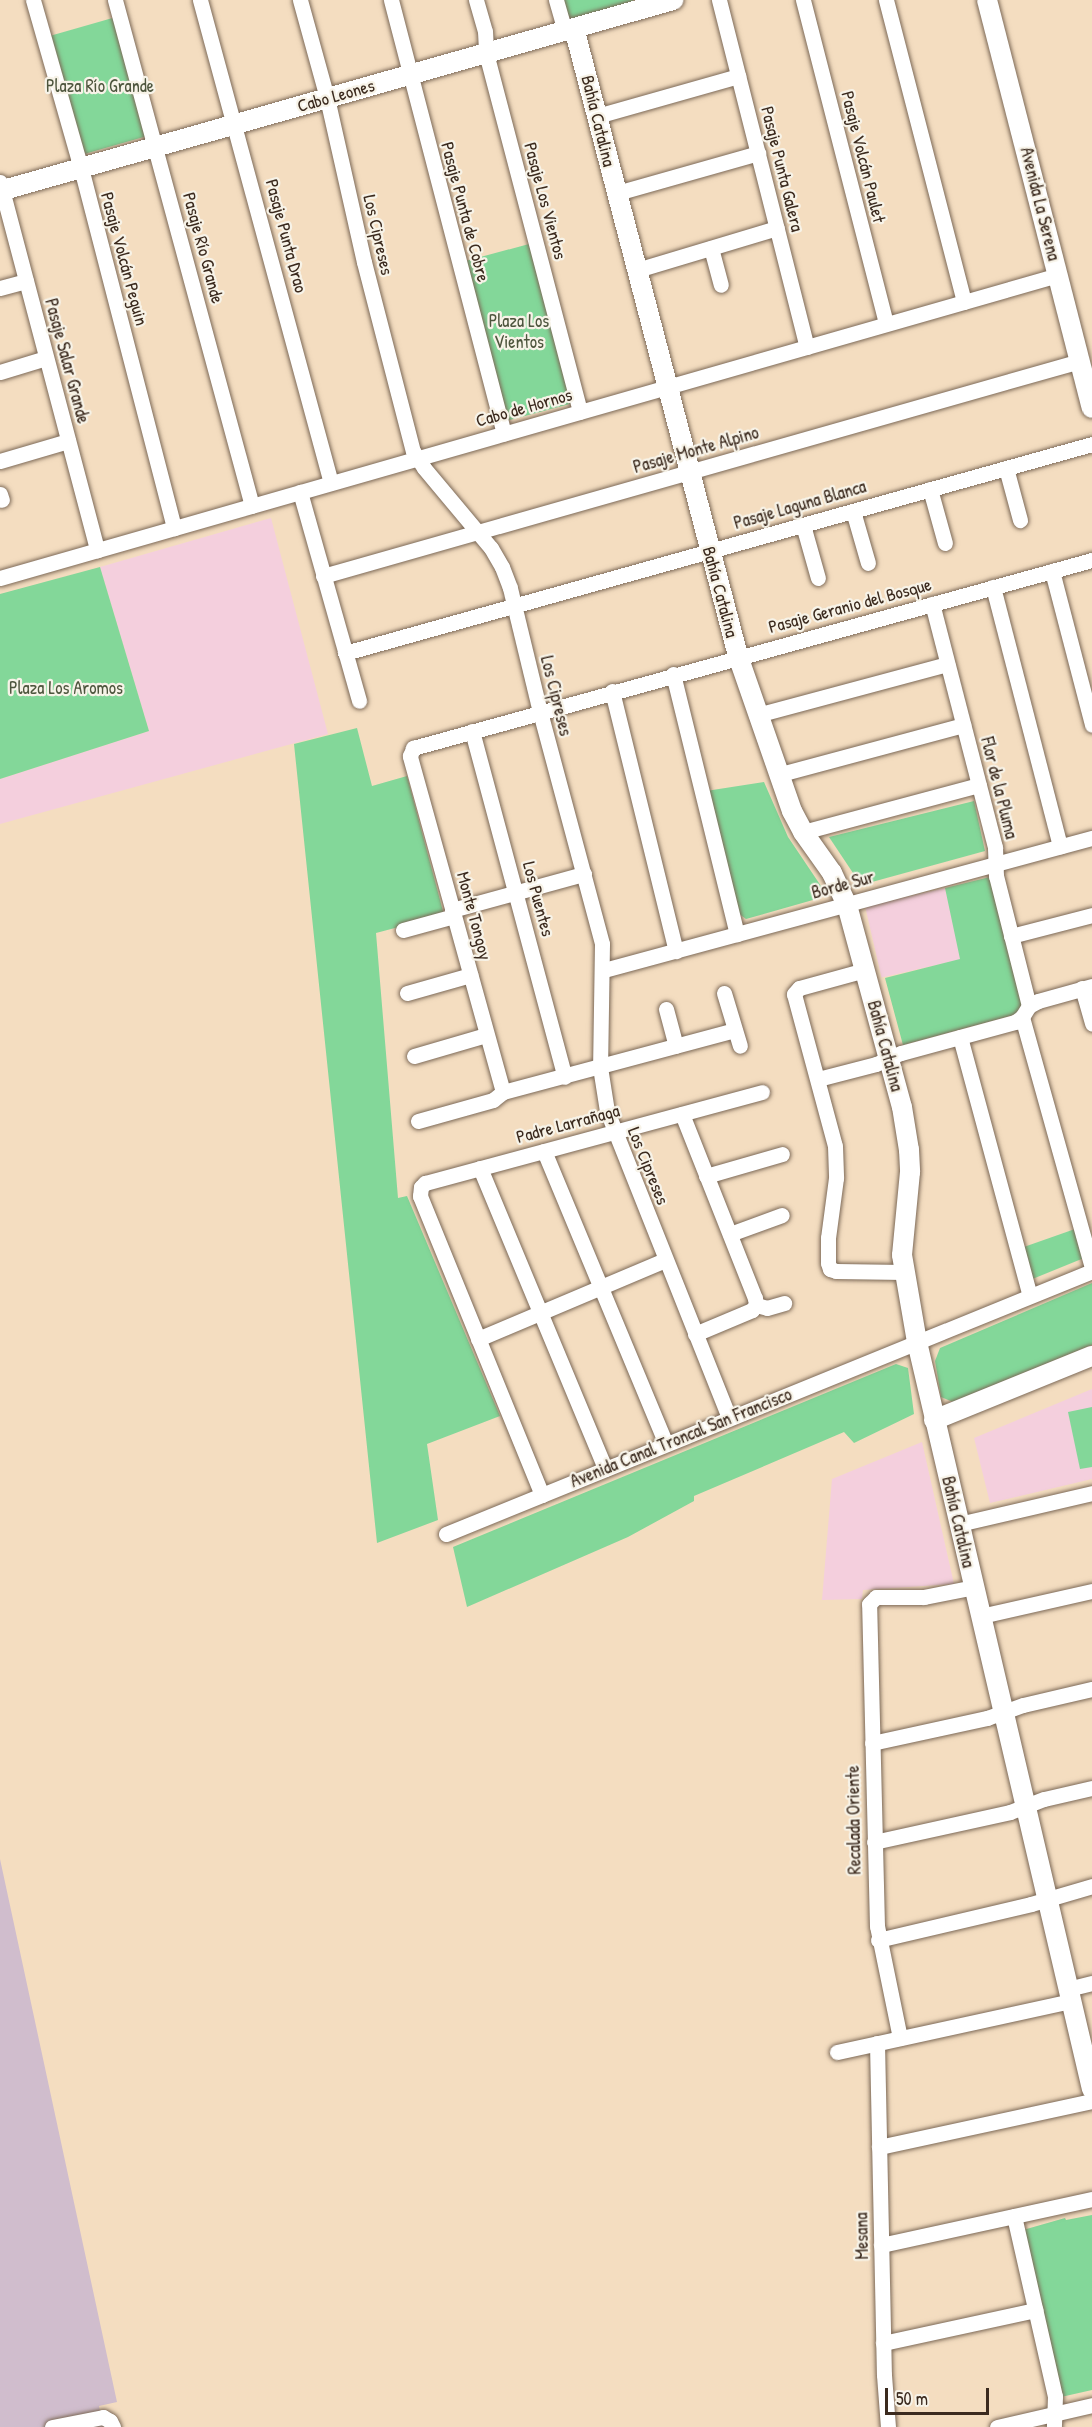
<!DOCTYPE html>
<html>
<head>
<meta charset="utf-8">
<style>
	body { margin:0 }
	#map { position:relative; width:1092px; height:2427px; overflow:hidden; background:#f4ddc0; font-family:"Patrick Hand",sans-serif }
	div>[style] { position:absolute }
	.built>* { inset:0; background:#f4cfdd; transform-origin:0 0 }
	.industrial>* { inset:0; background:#d0bdcd }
	.green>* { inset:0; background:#83d799; transform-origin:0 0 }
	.roads { filter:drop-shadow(0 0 2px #7c6957) drop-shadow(0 0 2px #7c6957) }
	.minor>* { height:15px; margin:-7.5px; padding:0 7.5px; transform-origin:7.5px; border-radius:7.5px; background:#fff }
	.tertiary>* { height:20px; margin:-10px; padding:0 10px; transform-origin:10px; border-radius:10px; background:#fff }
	span { translate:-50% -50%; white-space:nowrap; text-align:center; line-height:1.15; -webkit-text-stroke:4.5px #f7f3e8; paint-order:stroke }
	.park-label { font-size:18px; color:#4d553d }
	.street-label { font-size:18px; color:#3b2a1e }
	.scale { position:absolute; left:885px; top:2388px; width:104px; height:27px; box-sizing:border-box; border:3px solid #3b2a1e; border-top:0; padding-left:8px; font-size:18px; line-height:21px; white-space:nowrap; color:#3b2a1e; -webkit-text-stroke:4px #f7f3e8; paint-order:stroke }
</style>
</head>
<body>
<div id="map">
	<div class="built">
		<i style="clip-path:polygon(271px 518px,328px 734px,0 824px,0 779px,149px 731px,100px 567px)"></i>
		<i style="left:945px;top:888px;width:73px;height:82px;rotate:77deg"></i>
		<i style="clip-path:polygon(1092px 1389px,1092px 1479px,990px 1503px,974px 1438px)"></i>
		<i style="clip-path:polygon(922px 1442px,954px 1584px,863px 1590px,862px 1599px,822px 1600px,832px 1479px)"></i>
	</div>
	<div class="industrial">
		<i style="clip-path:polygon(0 1859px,117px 2402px,99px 2406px,103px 2427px,0 2427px)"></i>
	</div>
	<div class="green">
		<i style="clip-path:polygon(561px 0,633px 0,634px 3px,567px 22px)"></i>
		<i style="left:116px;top:17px;width:123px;height:69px;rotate:74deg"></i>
		<i style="left:529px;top:244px;width:165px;height:66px;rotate:75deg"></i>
		<i style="clip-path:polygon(100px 567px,149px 731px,0 779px,0 594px)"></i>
		<i style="clip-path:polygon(357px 728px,372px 786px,407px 776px,444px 915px,376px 933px,398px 1198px,407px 1196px,500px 1416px,427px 1444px,438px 1520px,377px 1543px,294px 744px)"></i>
		<i style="clip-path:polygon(764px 782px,788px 837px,823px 889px,820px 898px,746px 919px,738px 913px,706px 791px)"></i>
		<i style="clip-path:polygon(974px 801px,985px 851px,861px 885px,829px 837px)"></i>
		<i style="clip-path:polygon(990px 877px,1024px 1004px,1018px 1014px,903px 1045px,885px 978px,960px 959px,945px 888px)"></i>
		<i style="clip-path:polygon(1075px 1229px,1084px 1258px,1030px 1280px,1021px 1248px)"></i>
		<i style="clip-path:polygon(1092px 1283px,1092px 1345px,953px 1402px,941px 1397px,935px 1361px,940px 1348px)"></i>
		<i style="clip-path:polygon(896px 1364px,908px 1368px,914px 1414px,854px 1443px,844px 1432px,694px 1496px,694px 1501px,628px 1537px,467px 1607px,453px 1547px)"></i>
		<i style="clip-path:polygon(1092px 1407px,1092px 1467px,1080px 1469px,1068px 1412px)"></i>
		<i style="clip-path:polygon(1092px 2215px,1092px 2390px,1061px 2397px,1023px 2230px,1065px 2218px,1066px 2220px)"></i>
	</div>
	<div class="roads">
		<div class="minor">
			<i style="left:33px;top:0;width:175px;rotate:74.1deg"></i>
			<i style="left:81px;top:168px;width:372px;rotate:75.5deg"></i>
			<i style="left:115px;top:0;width:524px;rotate:74.85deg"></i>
			<i style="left:200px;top:0;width:500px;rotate:74.83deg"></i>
			<i style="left:300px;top:0;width:102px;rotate:74.6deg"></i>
			<i style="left:327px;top:98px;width:168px;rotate:77.3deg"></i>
			<i style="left:364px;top:262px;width:195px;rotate:75.5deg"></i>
			<i style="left:413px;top:451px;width:20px;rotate:57deg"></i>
			<i style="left:424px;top:468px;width:104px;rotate:50.1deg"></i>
			<i style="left:491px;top:548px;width:22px;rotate:60deg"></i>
			<i style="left:502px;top:567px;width:22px;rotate:69deg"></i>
			<i style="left:510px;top:588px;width:128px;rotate:76.4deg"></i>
			<i style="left:540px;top:712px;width:240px;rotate:75deg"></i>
			<i style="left:602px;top:944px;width:123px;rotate:90.9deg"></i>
			<i style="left:600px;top:1067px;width:45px;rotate:81deg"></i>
			<i style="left:607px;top:1111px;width:330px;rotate:68.3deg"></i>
			<i style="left:391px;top:0;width:448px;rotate:75.4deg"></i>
			<i style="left:476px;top:0;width:32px;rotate:74deg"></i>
			<i style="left:485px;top:31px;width:22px;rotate:87deg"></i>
			<i style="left:486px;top:53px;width:371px;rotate:75.3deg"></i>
			<i style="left:556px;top:0;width:32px;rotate:74deg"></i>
			<i style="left:719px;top:0;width:358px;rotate:75.8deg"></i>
			<i style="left:803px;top:0;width:334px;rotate:75.6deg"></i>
			<i style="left:886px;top:0;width:312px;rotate:75.5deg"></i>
			<i style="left:597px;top:116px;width:147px;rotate:-15.8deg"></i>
			<i style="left:0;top:182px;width:381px;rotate:75.2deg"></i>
			<i style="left:617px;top:193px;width:147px;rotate:-15.8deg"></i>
			<i style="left:711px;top:248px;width:38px;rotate:75deg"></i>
			<i style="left:637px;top:270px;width:146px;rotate:-16.7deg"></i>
			<i style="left:0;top:288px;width:27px;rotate:-15deg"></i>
			<i style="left:0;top:372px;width:48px;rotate:-16.9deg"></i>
			<i style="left:0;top:461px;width:71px;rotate:-16.4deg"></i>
			<i style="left:1006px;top:468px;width:54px;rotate:74.9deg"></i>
			<i style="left:930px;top:489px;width:56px;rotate:74.5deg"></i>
			<i style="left:300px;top:492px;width:217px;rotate:74.2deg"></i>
			<i style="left:0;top:494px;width:6px;rotate:72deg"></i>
			<i style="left:853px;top:511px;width:54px;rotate:73.9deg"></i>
			<i style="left:803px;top:525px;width:55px;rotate:74.2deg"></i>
			<i style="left:1052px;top:571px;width:159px;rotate:75.4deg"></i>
			<i style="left:323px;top:576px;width:787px;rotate:-15.86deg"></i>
			<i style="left:0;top:578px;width:1101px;rotate:-15.98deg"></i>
			<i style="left:993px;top:587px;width:268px;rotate:75.5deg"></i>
			<i style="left:345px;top:653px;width:776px;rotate:-15.63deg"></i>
			<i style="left:673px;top:674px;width:268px;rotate:76.2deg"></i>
			<i style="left:612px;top:691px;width:268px;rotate:76.2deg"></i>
			<i style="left:757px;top:715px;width:197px;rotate:-15deg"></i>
			<i style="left:472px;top:731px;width:358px;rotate:75deg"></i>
			<i style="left:777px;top:775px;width:193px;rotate:-15deg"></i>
			<i style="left:803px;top:832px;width:182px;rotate:-15deg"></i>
			<i style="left:452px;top:910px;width:137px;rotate:-15.3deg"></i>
			<i style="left:403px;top:930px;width:53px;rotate:-15.4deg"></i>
			<i style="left:1011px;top:936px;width:84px;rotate:-14.5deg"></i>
			<i style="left:604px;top:970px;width:506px;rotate:-15.14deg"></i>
			<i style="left:865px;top:970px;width:68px;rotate:164.7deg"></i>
			<i style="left:799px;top:988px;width:8px;rotate:130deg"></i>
			<i style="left:794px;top:994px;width:157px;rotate:74.9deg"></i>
			<i style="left:835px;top:1146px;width:32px;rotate:88deg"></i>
			<i style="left:836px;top:1178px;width:61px;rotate:97.6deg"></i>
			<i style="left:828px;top:1238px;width:25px;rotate:90deg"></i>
			<i style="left:828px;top:1263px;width:6px;rotate:72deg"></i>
			<i style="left:830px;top:1269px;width:6px;rotate:18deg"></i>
			<i style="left:836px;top:1271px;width:68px;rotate:0.8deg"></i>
			<i style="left:1082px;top:988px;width:37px;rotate:74deg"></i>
			<i style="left:407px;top:993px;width:66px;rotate:-15.9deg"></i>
			<i style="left:724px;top:993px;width:55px;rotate:73.2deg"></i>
			<i style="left:1029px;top:1006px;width:10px;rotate:-29deg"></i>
			<i style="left:1038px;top:1001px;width:56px;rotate:-15.5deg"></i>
			<i style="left:666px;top:1009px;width:38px;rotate:75deg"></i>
			<i style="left:1022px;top:1017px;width:261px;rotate:74.4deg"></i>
			<i style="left:960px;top:1037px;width:268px;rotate:74.9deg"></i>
			<i style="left:414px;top:1056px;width:75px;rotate:-16.3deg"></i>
			<i style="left:818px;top:1079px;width:60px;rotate:-14.5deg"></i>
			<i style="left:876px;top:1064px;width:27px;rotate:-24deg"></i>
			<i style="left:901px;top:1053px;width:118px;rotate:-15.2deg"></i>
			<i style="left:1015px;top:1022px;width:9px;rotate:-36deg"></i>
			<i style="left:1022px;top:1017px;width:13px;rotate:-58deg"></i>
			<i style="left:1029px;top:1006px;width:134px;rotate:-104.2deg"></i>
			<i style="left:996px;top:876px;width:29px;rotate:-92deg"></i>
			<i style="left:995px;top:847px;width:251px;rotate:-104.5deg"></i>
			<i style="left:503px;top:1092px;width:349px;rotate:-105.5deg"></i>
			<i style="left:410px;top:756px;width:9px;rotate:-69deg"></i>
			<i style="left:413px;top:748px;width:705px;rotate:-15.48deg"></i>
			<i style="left:503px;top:1092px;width:239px;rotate:-15deg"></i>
			<i style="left:682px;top:1114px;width:198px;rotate:68.4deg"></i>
			<i style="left:755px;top:1298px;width:7px;rotate:82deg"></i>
			<i style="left:418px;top:1121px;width:78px;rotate:-15.6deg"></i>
			<i style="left:493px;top:1100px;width:13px;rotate:-39deg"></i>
			<i style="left:544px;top:1151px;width:317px;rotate:67.4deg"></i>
			<i style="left:480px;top:1168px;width:326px;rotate:67.4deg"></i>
			<i style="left:706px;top:1176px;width:79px;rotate:-16.1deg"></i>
			<i style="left:730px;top:1234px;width:55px;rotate:-20.1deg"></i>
			<i style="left:756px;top:1305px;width:11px;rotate:15deg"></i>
			<i style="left:767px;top:1308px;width:18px;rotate:-16deg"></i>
			<i style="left:695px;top:1334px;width:62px;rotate:-22.8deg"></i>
			<i style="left:752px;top:1310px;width:6px;rotate:-51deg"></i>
			<i style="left:478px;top:1339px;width:203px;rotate:-22.9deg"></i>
			<i style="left:542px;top:1495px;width:323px;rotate:-112.2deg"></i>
			<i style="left:420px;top:1196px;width:9px;rotate:-84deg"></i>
			<i style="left:421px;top:1187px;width:6px;rotate:-45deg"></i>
			<i style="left:425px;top:1183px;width:349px;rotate:-15.1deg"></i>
			<i style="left:959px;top:1524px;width:137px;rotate:-13.1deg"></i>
			<i style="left:446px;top:1534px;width:697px;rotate:-22.15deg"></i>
			<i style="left:981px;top:1616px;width:114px;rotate:-12.7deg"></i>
			<i style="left:872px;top:1743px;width:118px;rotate:-12.3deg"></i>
			<i style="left:987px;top:1718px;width:38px;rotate:-20deg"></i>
			<i style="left:1023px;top:1705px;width:71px;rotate:-13.1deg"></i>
			<i style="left:874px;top:1842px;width:139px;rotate:-12.4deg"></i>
			<i style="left:1010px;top:1812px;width:36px;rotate:-21deg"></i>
			<i style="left:1044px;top:1799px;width:49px;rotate:-12.9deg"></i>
			<i style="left:878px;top:1940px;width:157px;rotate:-13.2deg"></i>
			<i style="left:1031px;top:1904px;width:64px;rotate:-16.4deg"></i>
			<i style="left:1068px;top:1989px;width:25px;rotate:-14deg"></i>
			<i style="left:900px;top:2038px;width:114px;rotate:-101.6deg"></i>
			<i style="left:877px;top:1926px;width:322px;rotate:-91.4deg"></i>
			<i style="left:869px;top:1604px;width:10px;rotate:-45deg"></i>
			<i style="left:876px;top:1597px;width:48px"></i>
			<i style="left:924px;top:1597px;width:51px;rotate:-11.3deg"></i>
			<i style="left:877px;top:2043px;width:332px;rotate:88.8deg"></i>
			<i style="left:884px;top:2375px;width:52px;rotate:85.6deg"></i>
			<i style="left:837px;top:2052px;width:239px;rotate:-12.3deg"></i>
			<i style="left:879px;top:2147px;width:218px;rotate:-12.2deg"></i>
			<i style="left:1014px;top:2216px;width:185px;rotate:77.2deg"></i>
			<i style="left:1055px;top:2396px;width:31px;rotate:92deg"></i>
			<i style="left:881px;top:2245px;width:216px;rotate:-12.3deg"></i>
			<i style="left:883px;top:2343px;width:156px;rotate:-12.2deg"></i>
			<i style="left:52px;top:2427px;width:52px;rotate:-11.1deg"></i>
			<i style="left:103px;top:2417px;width:8px;rotate:30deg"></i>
			<i style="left:110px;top:2421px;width:7px;rotate:63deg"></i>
			<i style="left:997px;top:2427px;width:98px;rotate:-13deg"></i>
		</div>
		<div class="tertiary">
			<i style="left:987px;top:0;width:421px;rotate:75.6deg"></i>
			<i style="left:574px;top:28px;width:649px;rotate:75.36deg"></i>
			<i style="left:738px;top:656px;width:164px;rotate:70.8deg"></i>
			<i style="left:792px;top:811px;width:24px;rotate:62deg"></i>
			<i style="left:803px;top:832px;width:50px;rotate:54.7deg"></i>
			<i style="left:832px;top:873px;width:35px;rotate:65deg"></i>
			<i style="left:847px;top:905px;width:209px;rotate:74.8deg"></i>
			<i style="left:902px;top:1107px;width:44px;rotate:80.8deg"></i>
			<i style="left:909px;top:1150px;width:22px;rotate:87deg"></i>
			<i style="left:910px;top:1172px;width:83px;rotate:95.5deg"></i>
			<i style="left:902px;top:1255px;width:88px;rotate:80.2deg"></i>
			<i style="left:917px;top:1342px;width:767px;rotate:76.82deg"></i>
			<i style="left:0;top:191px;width:700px;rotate:-15.84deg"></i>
			<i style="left:934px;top:1420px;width:170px;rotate:-22.1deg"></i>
		</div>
	</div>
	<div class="park-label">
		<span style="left:100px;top:86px">Plaza Río Grande</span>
		<span style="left:519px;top:332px">Plaza Los<br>Vientos</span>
		<span style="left:66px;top:688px">Plaza Los Aromos</span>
	</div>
	<div class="street-label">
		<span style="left:336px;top:96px;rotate:-16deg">Cabo Leones</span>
		<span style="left:598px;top:121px;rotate:76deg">Bahía Catalina</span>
		<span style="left:863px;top:157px;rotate:76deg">Pasaje Volcán Paulet</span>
		<span style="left:782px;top:169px;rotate:76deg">Pasaje Punta Galera</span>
		<span style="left:545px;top:201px;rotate:75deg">Pasaje Los Vientos</span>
		<span style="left:1040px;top:204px;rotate:76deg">Avenida La Serena</span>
		<span style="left:465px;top:212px;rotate:75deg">Pasaje Punta de Cobre</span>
		<span style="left:378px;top:235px;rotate:77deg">Los Cipreses</span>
		<span style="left:286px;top:236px;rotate:75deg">Pasaje Punta Drao</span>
		<span style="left:203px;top:248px;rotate:75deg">Pasaje Río Grande</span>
		<span style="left:124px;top:259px;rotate:75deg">Pasaje Volcán Peguin</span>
		<span style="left:67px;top:361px;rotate:75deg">Pasaje Salar Grande</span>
		<span style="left:524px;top:408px;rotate:-16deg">Cabo de Hornos</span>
		<span style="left:696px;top:450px;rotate:-16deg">Pasaje Monte Alpino</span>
		<span style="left:800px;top:505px;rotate:-16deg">Pasaje Laguna Blanca</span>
		<span style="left:720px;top:592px;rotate:75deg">Bahía Catalina</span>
		<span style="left:850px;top:606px;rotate:-15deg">Pasaje Geranio del Bosque</span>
		<span style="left:556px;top:696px;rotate:76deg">Los Cipreses</span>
		<span style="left:999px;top:788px;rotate:76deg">Flor de la Pluma</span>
		<span style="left:843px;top:885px;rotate:-15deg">Borde Sur</span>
		<span style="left:538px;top:899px;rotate:75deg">Los Puentes</span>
		<span style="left:474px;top:916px;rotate:75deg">Monte Tongoy</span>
		<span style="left:885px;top:1046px;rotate:75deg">Bahía Catalina</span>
		<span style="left:568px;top:1124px;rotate:-15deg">Padre Larrañaga</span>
		<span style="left:648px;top:1166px;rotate:68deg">Los Cipreses</span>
		<span style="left:681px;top:1438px;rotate:-22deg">Avenida Canal Troncal San Francisco</span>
		<span style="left:958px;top:1522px;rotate:77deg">Bahía Catalina</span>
		<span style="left:854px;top:1820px;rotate:-91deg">Recalada Oriente</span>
		<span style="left:862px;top:2236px;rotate:-91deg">Mesana</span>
	</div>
	<div class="scale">50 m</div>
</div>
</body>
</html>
